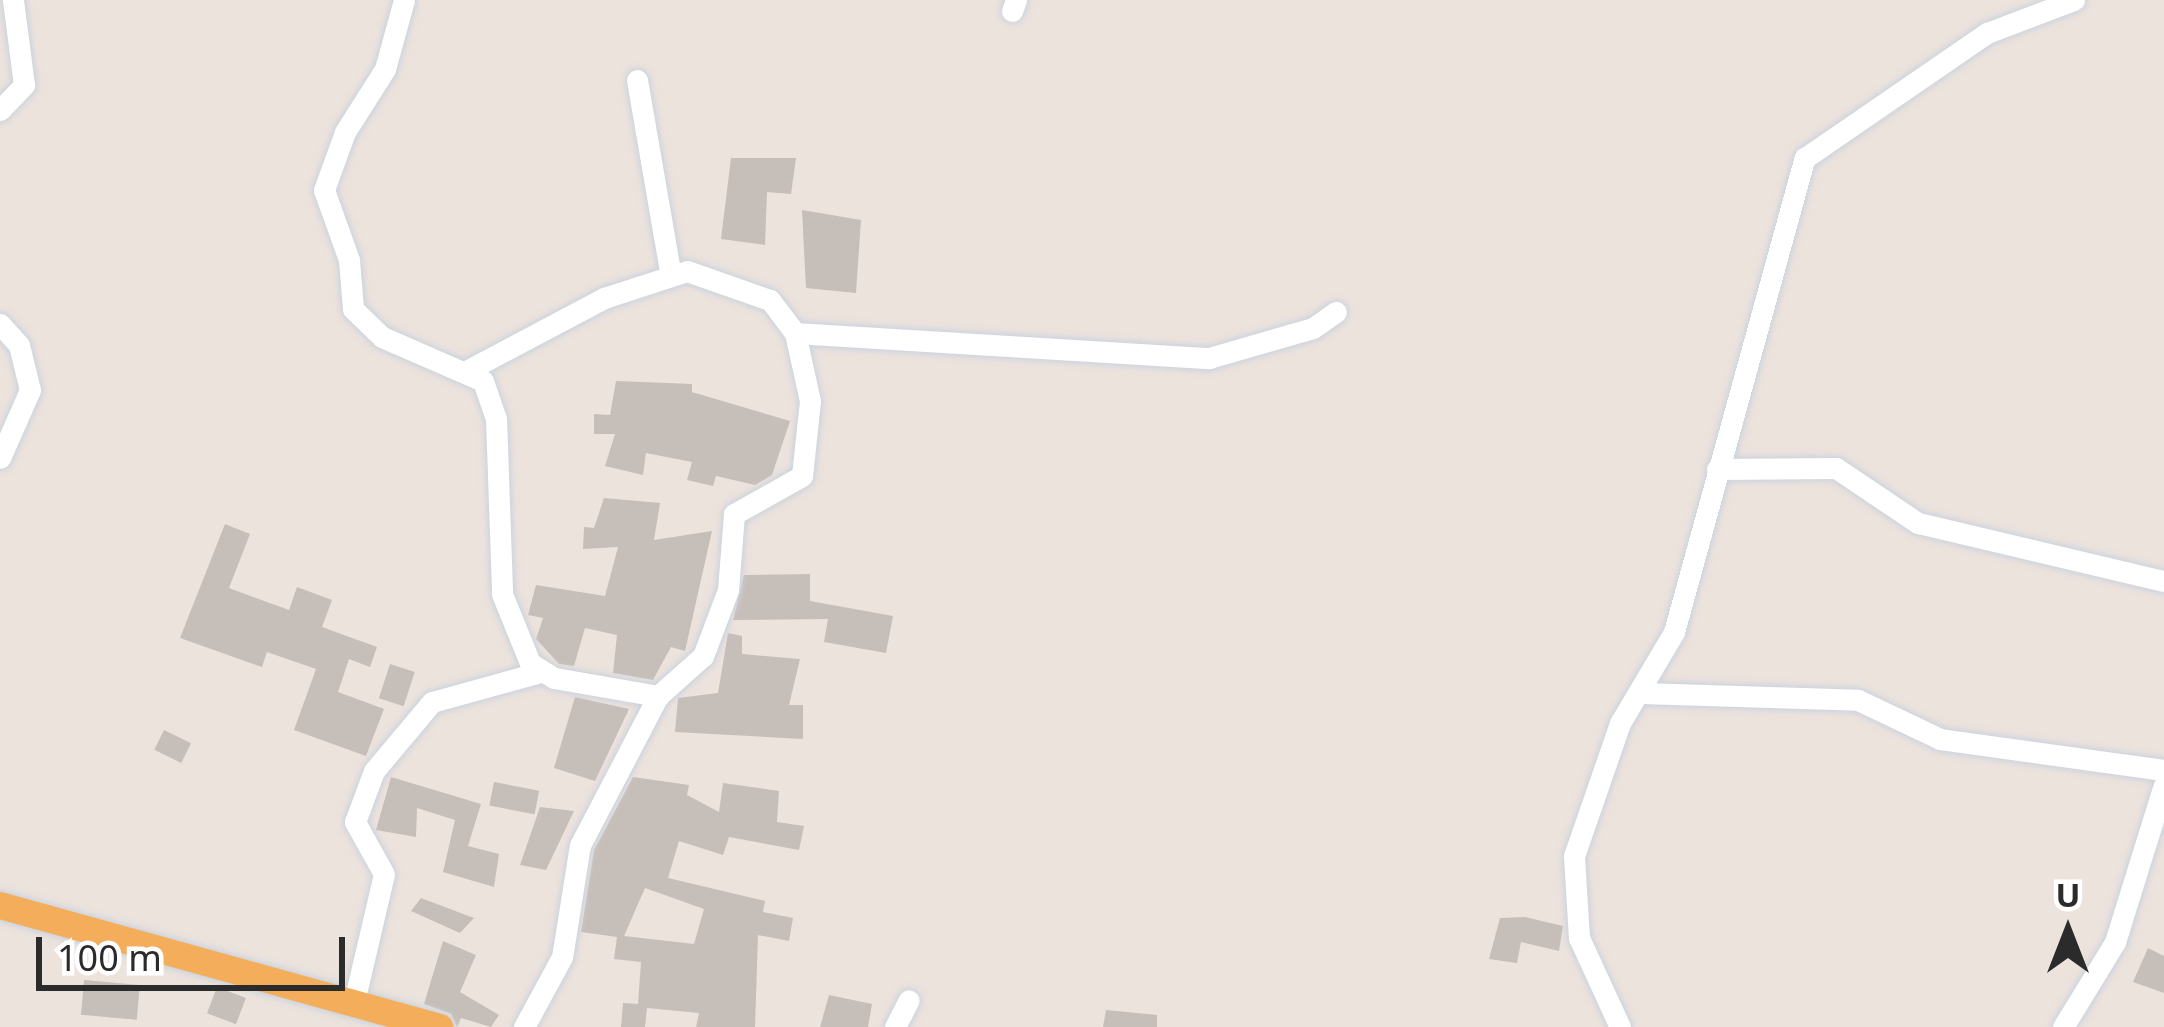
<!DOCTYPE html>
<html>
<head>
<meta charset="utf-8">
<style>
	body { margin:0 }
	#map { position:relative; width:2164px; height:1027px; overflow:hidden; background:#ede3dd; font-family:"Noto Sans",sans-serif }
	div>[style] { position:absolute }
	.building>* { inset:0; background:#c6beb9; transform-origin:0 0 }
	.roads { filter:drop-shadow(0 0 3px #cbd3dd) drop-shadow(0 0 3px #cbd3dd) }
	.minor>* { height:21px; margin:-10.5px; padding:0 10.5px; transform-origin:10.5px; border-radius:10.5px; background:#fff }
	.major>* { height:27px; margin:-13.5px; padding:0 13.5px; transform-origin:13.5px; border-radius:13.5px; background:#f4ae5b }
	span { translate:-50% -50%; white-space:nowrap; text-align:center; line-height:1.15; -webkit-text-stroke:9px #fff; paint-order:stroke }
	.north { position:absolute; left:2008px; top:871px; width:120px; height:120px; -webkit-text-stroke:9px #fff; paint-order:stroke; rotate:0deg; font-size:33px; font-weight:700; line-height:48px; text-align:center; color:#2b2b2b }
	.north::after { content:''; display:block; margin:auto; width:42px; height:54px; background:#2b2b2b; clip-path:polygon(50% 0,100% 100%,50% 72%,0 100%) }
	.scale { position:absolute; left:36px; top:937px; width:309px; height:54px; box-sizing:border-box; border:6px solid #2b2b2b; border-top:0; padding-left:15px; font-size:36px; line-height:42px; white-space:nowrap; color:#2b2b2b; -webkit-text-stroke:9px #fff; paint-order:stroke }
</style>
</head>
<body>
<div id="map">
	<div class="building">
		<i style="clip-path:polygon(731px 158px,796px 158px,791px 194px,767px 192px,765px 245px,721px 239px)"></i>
		<i style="clip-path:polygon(802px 210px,861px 220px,856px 293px,806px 288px)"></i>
		<i style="clip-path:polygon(616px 381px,692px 384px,692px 392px,790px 421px,772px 475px,755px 485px,716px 476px,713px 486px,687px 480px,692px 462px,646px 453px,643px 475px,605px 466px,615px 434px,594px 434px,594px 414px,610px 415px)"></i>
		<i style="clip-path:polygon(604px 498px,660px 503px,654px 540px,712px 531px,685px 651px,671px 647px,653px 680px,613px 673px,617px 635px,585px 628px,574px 666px,559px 664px,536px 639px,543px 618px,528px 615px,536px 585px,605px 596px,618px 547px,583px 549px,584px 527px,594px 528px)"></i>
		<i style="clip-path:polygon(225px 524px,250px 534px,229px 588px,289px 610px,297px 587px,332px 600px,322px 627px,377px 647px,370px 667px,349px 659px,338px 692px,384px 709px,366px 756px,294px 730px,316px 669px,267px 652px,262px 667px,180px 638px)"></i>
		<i style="clip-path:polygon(810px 574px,810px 601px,893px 616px,886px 653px,824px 642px,828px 619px,733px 620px,744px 575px)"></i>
		<i style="clip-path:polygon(728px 633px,742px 636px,742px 654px,800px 659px,789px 705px,803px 705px,803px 739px,675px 732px,678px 698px,718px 693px)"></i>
		<i style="left:390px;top:664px;width:26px;height:36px;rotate:18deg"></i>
		<i style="clip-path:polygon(575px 697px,629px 709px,595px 781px,554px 768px)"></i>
		<i style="left:164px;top:730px;width:30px;height:22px;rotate:26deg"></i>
		<i style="clip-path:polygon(391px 777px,481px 804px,468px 846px,499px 854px,494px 887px,443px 872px,455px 820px,417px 808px,416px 837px,376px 830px)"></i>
		<i style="clip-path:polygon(evenodd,633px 777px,689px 785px,687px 795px,719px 812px,723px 783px,779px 791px,777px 822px,804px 826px,799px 850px,729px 837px,723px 855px,679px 841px,668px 878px,765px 901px,763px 912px,793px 918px,789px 941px,758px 935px,755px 1027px,696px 1027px,699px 1013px,647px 1008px,645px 1027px,621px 1027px,623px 1003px,638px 1004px,641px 962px,614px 959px,617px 937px,581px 932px,594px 850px,633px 777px,645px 888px,704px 909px,694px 944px,624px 936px,645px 888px)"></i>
		<i style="left:494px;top:782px;width:46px;height:24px;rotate:11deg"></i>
		<i style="clip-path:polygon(540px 807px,574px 811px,546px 870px,520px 865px)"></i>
		<i style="clip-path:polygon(421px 898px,474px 918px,460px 933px,411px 911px)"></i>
		<i style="clip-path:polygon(1525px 917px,1563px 926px,1559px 951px,1521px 942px,1517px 963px,1489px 959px,1500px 918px)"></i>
		<i style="clip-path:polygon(443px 941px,476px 955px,460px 992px,499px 1015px,491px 1027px,461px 1018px,457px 1027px,451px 1014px,424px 1004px)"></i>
		<i style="clip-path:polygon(2148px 948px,2164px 956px,2164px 993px,2133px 982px)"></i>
		<i style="left:84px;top:980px;width:56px;height:35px;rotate:5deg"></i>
		<i style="left:217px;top:987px;width:31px;height:28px;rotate:21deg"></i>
		<i style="clip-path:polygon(829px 995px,872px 1004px,868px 1027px,820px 1027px)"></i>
		<i style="clip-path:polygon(1106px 1010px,1157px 1015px,1157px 1027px,1103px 1027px)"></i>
	</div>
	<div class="roads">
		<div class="minor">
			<i style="left:404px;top:0;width:72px;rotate:105.4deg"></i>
			<i style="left:385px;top:69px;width:75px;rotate:122.4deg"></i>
			<i style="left:345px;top:132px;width:62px;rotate:109.9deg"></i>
			<i style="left:324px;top:190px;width:74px;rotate:70.3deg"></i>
			<i style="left:349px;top:260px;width:49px;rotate:85.3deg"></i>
			<i style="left:353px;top:309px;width:40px;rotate:44deg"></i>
			<i style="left:382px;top:337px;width:110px;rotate:23.5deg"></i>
			<i style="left:483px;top:381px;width:39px;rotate:71deg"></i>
			<i style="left:496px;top:418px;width:176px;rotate:88deg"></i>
			<i style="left:502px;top:594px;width:74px;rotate:67.9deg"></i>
			<i style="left:530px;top:663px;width:28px;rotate:32deg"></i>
			<i style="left:554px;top:678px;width:106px;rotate:9.8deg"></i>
			<i style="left:1012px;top:11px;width:12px;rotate:-70deg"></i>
			<i style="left:637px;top:80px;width:195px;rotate:80.2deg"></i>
			<i style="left:0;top:110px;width:35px;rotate:-46deg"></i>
			<i style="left:24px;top:85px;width:86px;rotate:-97.4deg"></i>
			<i style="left:0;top:324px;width:28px;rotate:48deg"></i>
			<i style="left:19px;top:345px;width:46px;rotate:76.3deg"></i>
			<i style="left:30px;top:390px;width:74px;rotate:113.8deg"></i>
			<i style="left:795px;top:333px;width:415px;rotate:3.5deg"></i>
			<i style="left:1209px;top:358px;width:108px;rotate:-16.1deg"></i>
			<i style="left:1313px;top:328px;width:28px;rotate:-35deg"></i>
			<i style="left:470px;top:369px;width:152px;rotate:-27.9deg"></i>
			<i style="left:604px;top:298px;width:87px;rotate:-18deg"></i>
			<i style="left:687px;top:271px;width:88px;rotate:19.3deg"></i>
			<i style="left:770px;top:300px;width:41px;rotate:52.9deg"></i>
			<i style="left:795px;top:333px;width:70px;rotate:77.6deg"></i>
			<i style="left:810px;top:401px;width:75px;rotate:96.1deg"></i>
			<i style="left:802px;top:476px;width:78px;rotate:150.8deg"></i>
			<i style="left:734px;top:514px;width:76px;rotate:94.5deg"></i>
			<i style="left:728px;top:590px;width:71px;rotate:110.7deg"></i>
			<i style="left:703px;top:656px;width:60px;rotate:138.4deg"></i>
			<i style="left:658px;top:696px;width:168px;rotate:117.6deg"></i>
			<i style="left:580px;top:845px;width:113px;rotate:99.1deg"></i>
			<i style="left:562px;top:957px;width:80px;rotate:118.5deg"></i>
			<i style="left:1717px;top:469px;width:119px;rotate:-0.5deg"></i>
			<i style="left:1836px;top:468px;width:99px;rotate:33.9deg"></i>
			<i style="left:1918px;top:523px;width:253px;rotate:13.3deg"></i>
			<i style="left:1641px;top:693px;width:217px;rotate:1.8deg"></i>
			<i style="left:1858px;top:700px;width:91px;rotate:25.4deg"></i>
			<i style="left:1940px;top:739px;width:226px;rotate:7.9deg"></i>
			<i style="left:354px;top:1002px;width:131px;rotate:-76.8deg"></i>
			<i style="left:384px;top:874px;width:60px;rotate:-119.1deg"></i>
			<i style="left:355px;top:822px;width:54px;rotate:-69.6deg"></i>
			<i style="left:374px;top:771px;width:90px;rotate:-50deg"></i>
			<i style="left:432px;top:702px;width:113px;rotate:-15.4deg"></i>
			<i style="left:895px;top:1027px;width:30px;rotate:-63deg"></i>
			<i style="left:1620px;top:1027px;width:98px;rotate:-114.7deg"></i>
			<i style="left:1579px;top:938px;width:82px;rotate:-93.5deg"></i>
			<i style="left:1574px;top:856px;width:141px;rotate:-70.9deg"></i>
			<i style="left:1620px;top:723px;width:106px;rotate:-59.3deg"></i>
			<i style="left:1674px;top:632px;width:492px;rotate:-74.6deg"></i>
			<i style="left:1805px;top:158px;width:221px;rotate:-34.5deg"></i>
			<i style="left:1987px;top:33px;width:93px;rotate:-20.8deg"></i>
			<i style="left:2063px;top:1027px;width:100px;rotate:-58.5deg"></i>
			<i style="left:2115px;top:942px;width:164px;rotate:-72.7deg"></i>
		</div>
		<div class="major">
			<i style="left:0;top:905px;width:456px;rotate:15.5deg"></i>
		</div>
	</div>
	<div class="north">U</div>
	<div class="scale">100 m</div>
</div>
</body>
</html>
